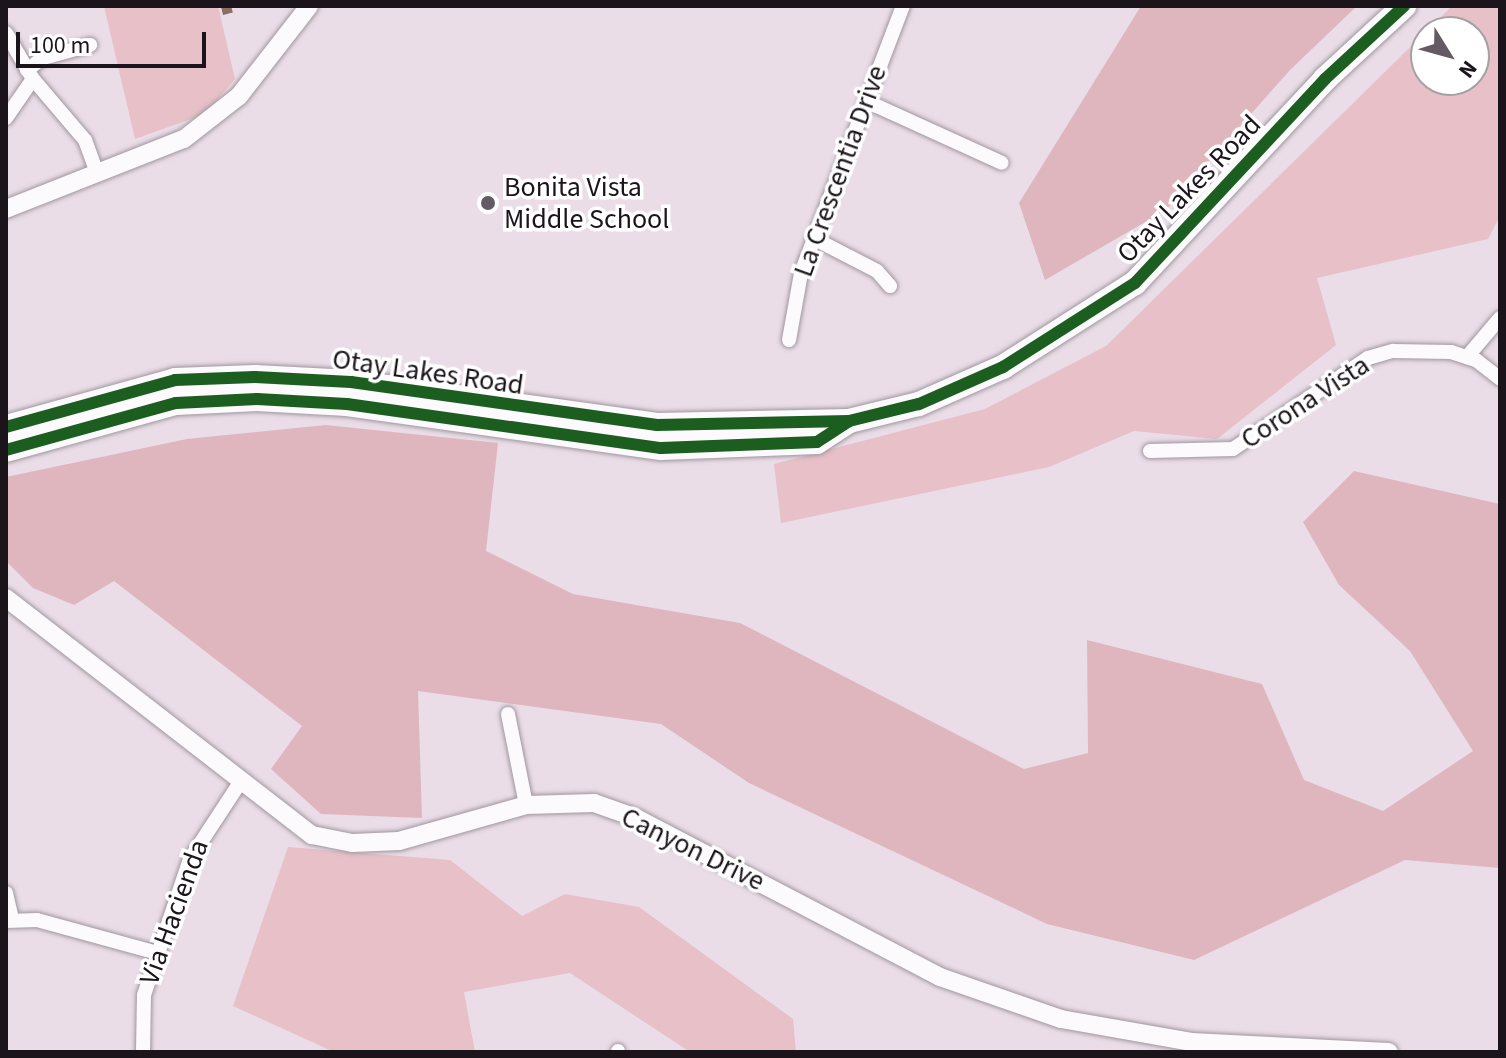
<!DOCTYPE html>
<html>
<head>
<meta charset="utf-8">
<style>
	body { margin:0 }
	#map { position:relative; width:1506px; height:1058px; overflow:hidden; background:#eadde8; font-family:"Source Sans 3",sans-serif }
	div>[style] { position:absolute }
	.green>* { inset:0; background:#e7c0c8 }
	.forest>* { inset:0; background:#dfb6be }
	.roads { filter:drop-shadow(0 0 2px #a0979e) drop-shadow(0 0 2px #a0979e) }
	.minor>* { height:14px; margin:-7px; padding:0 7px; transform-origin:7px; border-radius:7px; background:#fcfafc }
	.tertiary>* { height:18px; margin:-9px; padding:0 9px; transform-origin:9px; border-radius:9px; background:#fcfafc }
	.primary>* { height:24px; margin:-12px; padding:0 12px; transform-origin:12px; border-radius:12px; background:#fcfafc }
	.quiet>* { height:10px; margin-top:-5px; transform-origin:0; background:repeating-linear-gradient(90deg,#8d6e63 0 20px,transparent 0 30px) }
	.cycleway>* { height:12px; margin:-6px; padding:0 6px; transform-origin:6px; border-radius:6px; background:#1b5e20 }
	.dots>* { width:22px; height:22px; translate:-50% -50%; box-sizing:border-box; border:4px solid #fff; border-radius:50% }
	span { translate:-50% -50%; white-space:nowrap; text-align:center; line-height:1.15; -webkit-text-stroke:7px #fff; paint-order:stroke }
	.street-label { font-size:28px; color:#1c141b }
	.poi-label { font-size:28px; color:#1c141b }
	.left { translate:0 -50%; text-align:left }
	.frame { position:absolute; inset:0; border:8px solid #1c141b; pointer-events:none }
	.north { position:absolute; left:1410px; top:16px; width:80px; height:80px; box-sizing:border-box; background:#fff; border:2px solid #a4a1a4; border-radius:50%; rotate:127deg; font-size:22px; font-weight:700; line-height:32px; text-align:center; color:#1c141b }
	.north::after { content:''; display:block; margin:auto; width:28px; height:36px; background:#645a63; clip-path:polygon(50% 0,100% 100%,50% 72%,0 100%) }
	.scale { position:absolute; left:16px; top:32px; width:190px; height:36px; box-sizing:border-box; border:4px solid #1c141b; border-top:0; padding-left:10px; font-size:24px; line-height:28px; white-space:nowrap; color:#1c141b; -webkit-text-stroke:6px #fff; paint-order:stroke }
</style>
</head>
<body>
<div id="map">
	<div class="green">
		<i style="clip-path:polygon(104px 6px,218px 6px,235px 79px,205px 114px,135px 139px)"></i>
		<i style="clip-path:polygon(evenodd,1452px 6px,1500px 6px,1500px 216px,1488px 239px,1317px 278px,1336px 345px,1217px 439px,1134px 431px,1049px 467px,781px 523px,774px 464px,985px 409px,1106px 346px,1452px 6px,1426px 32px,1474px 32px,1474px 80px,1426px 80px,1426px 32px)"></i>
		<i style="clip-path:polygon(288px 847px,450px 860px,522px 916px,565px 894px,639px 907px,793px 1019px,796px 1052px,690px 1052px,570px 973px,464px 992px,475px 1052px,334px 1052px,233px 1006px)"></i>
	</div>
	<div class="forest">
		<i style="clip-path:polygon(1141px 6px,1357px 6px,1290px 70px,1166px 210px,1045px 280px,1019px 203px)"></i>
		<i style="clip-path:polygon(326px 425px,498px 443px,486px 551px,573px 594px,740px 623px,1024px 769px,1088px 753px,1087px 640px,1262px 684px,1304px 780px,1383px 811px,1473px 751px,1410px 651px,1339px 585px,1303px 522px,1354px 471px,1500px 504px,1500px 868px,1405px 860px,1194px 960px,1047px 924px,749px 783px,661px 724px,418px 691px,422px 818px,321px 814px,271px 769px,302px 726px,114px 581px,74px 605px,33px 588px,6px 561px,6px 477px,187px 439px)"></i>
	</div>
	<div class="roads">
		<div class="minor">
			<i style="left:6px;top:33px;width:53px;rotate:59.6deg"></i>
			<i style="left:33px;top:79px;width:80px;rotate:49.6deg"></i>
			<i style="left:85px;top:140px;width:35px;rotate:70deg"></i>
			<i style="left:27px;top:70px;width:20px;rotate:-37deg"></i>
			<i style="left:43px;top:58px;width:49px;rotate:-15.5deg"></i>
			<i style="left:866px;top:101px;width:149px;rotate:24.5deg"></i>
			<i style="left:6px;top:118px;width:47px;rotate:-55.3deg"></i>
			<i style="left:813px;top:238px;width:72px;rotate:27.3deg"></i>
			<i style="left:877px;top:271px;width:20px;rotate:49deg"></i>
			<i style="left:789px;top:340px;width:68px;rotate:-79.8deg"></i>
			<i style="left:801px;top:273px;width:286px;rotate:-69.1deg"></i>
			<i style="left:1467px;top:357px;width:51px;rotate:-49.8deg"></i>
			<i style="left:1150px;top:451px;width:83px;rotate:-1.4deg"></i>
			<i style="left:1233px;top:449px;width:163px;rotate:-34deg"></i>
			<i style="left:1368px;top:358px;width:26px;rotate:-16deg"></i>
			<i style="left:1393px;top:351px;width:58px;rotate:1deg"></i>
			<i style="left:1451px;top:352px;width:26px;rotate:18deg"></i>
			<i style="left:1476px;top:360px;width:31px;rotate:38deg"></i>
			<i style="left:508px;top:714px;width:93px;rotate:78.8deg"></i>
			<i style="left:6px;top:893px;width:27px;rotate:77deg"></i>
			<i style="left:6px;top:921px;width:31px;rotate:-2deg"></i>
			<i style="left:37px;top:920px;width:125px;rotate:15.3deg"></i>
			<i style="left:618px;top:1051px;width:1px;rotate:90deg"></i>
			<i style="left:143px;top:1052px;width:57px;rotate:-89deg"></i>
			<i style="left:144px;top:995px;width:144px;rotate:-71.3deg"></i>
			<i style="left:190px;top:859px;width:90px;rotate:-56.8deg"></i>
		</div>
		<div class="tertiary">
			<i style="left:6px;top:209px;width:191px;rotate:-21.5deg"></i>
			<i style="left:184px;top:139px;width:70px;rotate:-38deg"></i>
			<i style="left:239px;top:96px;width:114px;rotate:-52.1deg"></i>
			<i style="left:6px;top:598px;width:387px;rotate:37.8deg"></i>
			<i style="left:312px;top:835px;width:41px;rotate:11.3deg"></i>
			<i style="left:352px;top:843px;width:47px;rotate:-2.4deg"></i>
			<i style="left:399px;top:841px;width:132px;rotate:-15.8deg"></i>
			<i style="left:526px;top:805px;width:68px;rotate:-1.7deg"></i>
			<i style="left:594px;top:803px;width:42px;rotate:19.3deg"></i>
			<i style="left:634px;top:817px;width:345px;rotate:27.6deg"></i>
			<i style="left:940px;top:977px;width:128px;rotate:19.1deg"></i>
			<i style="left:1061px;top:1019px;width:132px;rotate:10deg"></i>
			<i style="left:1191px;top:1042px;width:198px;rotate:2.9deg"></i>
		</div>
		<div class="primary">
			<i style="left:6px;top:427px;width:175px;rotate:-15.5deg"></i>
			<i style="left:175px;top:380px;width:80px;rotate:-2.1deg"></i>
			<i style="left:255px;top:377px;width:96px;rotate:3deg"></i>
			<i style="left:351px;top:382px;width:309px;rotate:8deg"></i>
			<i style="left:657px;top:425px;width:192px;rotate:-1.2deg"></i>
			<i style="left:849px;top:421px;width:72px;rotate:-13.7deg"></i>
			<i style="left:919px;top:404px;width:92px;rotate:-23.8deg"></i>
			<i style="left:1003px;top:367px;width:156px;rotate:-32.5deg"></i>
			<i style="left:1135px;top:283px;width:279px;rotate:-47deg"></i>
			<i style="left:1325px;top:79px;width:108px;rotate:-42.7deg"></i>
			<i style="left:6px;top:450px;width:176px;rotate:-15.5deg"></i>
			<i style="left:176px;top:403px;width:81px;rotate:-2.8deg"></i>
			<i style="left:257px;top:399px;width:90px;rotate:3.2deg"></i>
			<i style="left:347px;top:404px;width:317px;rotate:8deg"></i>
			<i style="left:661px;top:448px;width:156px;rotate:-2.2deg"></i>
			<i style="left:817px;top:442px;width:38px;rotate:-33deg"></i>
		</div>
	</div>
	<div class="quiet">
		<i style="left:226px;top:6px;width:8px;rotate:76deg"></i>
	</div>
	<div class="cycleway">
		<i style="left:6px;top:427px;width:175px;rotate:-15.5deg"></i>
		<i style="left:175px;top:380px;width:80px;rotate:-2.1deg"></i>
		<i style="left:255px;top:377px;width:96px;rotate:3deg"></i>
		<i style="left:351px;top:382px;width:309px;rotate:8deg"></i>
		<i style="left:657px;top:425px;width:192px;rotate:-1.2deg"></i>
		<i style="left:849px;top:421px;width:72px;rotate:-13.7deg"></i>
		<i style="left:919px;top:404px;width:92px;rotate:-23.8deg"></i>
		<i style="left:1003px;top:367px;width:156px;rotate:-32.5deg"></i>
		<i style="left:1135px;top:283px;width:279px;rotate:-47deg"></i>
		<i style="left:1325px;top:79px;width:108px;rotate:-42.7deg"></i>
		<i style="left:6px;top:450px;width:176px;rotate:-15.5deg"></i>
		<i style="left:176px;top:403px;width:81px;rotate:-2.8deg"></i>
		<i style="left:257px;top:399px;width:90px;rotate:3.2deg"></i>
		<i style="left:347px;top:404px;width:317px;rotate:8deg"></i>
		<i style="left:661px;top:448px;width:156px;rotate:-2.2deg"></i>
		<i style="left:817px;top:442px;width:38px;rotate:-33deg"></i>
	</div>
	<div class="dots">
		<i style="left:488px;top:203px;background:#645a63"></i>
	</div>
	<div class="street-label">
		<span style="left:840px;top:171px;rotate:-70deg">La Crescentia Drive</span>
		<span style="left:1189px;top:189px;rotate:-46deg">Otay Lakes Road</span>
		<span style="left:428px;top:372px;rotate:8deg">Otay Lakes Road</span>
		<span style="left:1305px;top:402px;rotate:-33deg">Corona Vista</span>
		<span style="left:693px;top:849px;rotate:26deg">Canyon Drive</span>
		<span style="left:174px;top:912px;rotate:-70deg">Via Hacienda</span>
	</div>
	<div class="poi-label">
		<span class="left" style="left:504px;top:203px">Bonita Vista<br>Middle School</span>
	</div>
	<div class="frame"></div>
	<div class="north">N</div>
	<div class="scale">100 m</div>
</div>
</body>
</html>
